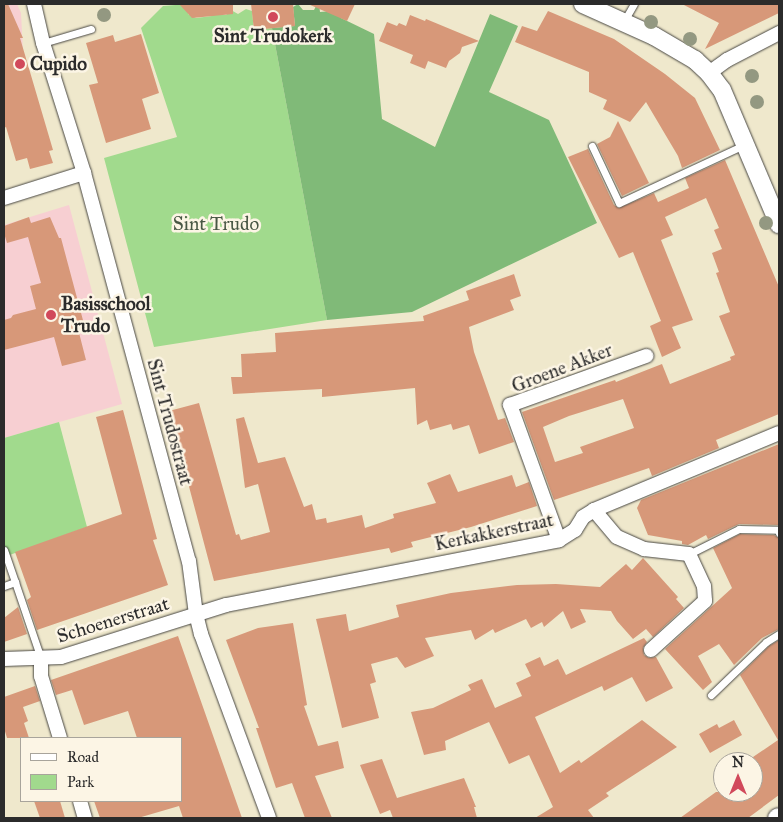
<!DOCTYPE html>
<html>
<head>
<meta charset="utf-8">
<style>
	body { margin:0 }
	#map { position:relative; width:783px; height:822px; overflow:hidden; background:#efe8cc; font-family:"IM FELL Great Primer",serif }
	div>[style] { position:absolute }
	.built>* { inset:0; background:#f7cfd2 }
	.green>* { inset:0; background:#a1da8d }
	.forest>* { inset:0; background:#80ba78 }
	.building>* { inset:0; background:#d79879 }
	.roads { filter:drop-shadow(0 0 1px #484743) drop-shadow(0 0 1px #484743) }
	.service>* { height:7px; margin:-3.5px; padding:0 3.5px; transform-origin:3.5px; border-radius:3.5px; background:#fff }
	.minor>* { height:14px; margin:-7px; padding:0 7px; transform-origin:7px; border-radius:7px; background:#fff }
	.tertiary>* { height:18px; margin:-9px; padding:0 9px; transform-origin:9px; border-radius:9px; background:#fff }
	.trees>* { width:14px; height:14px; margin:-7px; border-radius:50%; background:#939881 }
	.dots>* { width:14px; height:14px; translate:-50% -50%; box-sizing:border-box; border:2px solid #fcf5e5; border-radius:50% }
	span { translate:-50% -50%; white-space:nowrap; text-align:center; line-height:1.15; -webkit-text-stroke:5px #fcf5e5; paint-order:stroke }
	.poi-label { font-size:19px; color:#2b2b2b; font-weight:700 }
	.left { translate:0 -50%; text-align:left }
	.park-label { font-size:19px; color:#485744 }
	.street-label { font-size:19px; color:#2b2b2b }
	.frame { position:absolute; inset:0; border:5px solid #2b2b2b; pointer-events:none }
	.legend { position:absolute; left:20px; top:737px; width:162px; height:65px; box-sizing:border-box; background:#fcf5e5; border:1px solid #a8a49b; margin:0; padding:6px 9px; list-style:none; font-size:15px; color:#2b2b2b }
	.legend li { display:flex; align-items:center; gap:10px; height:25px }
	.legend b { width:25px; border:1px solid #a8a49b }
	.north { position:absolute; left:713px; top:752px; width:50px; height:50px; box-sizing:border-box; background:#fcf5e5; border:1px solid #a8a49b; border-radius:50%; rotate:0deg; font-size:14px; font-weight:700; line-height:20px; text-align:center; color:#2b2b2b }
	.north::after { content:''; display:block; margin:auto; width:18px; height:22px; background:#d1495b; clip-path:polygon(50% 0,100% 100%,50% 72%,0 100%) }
</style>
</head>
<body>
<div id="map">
	<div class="built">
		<i style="clip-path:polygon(4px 4px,17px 4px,21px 13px,23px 52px,4px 79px)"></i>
		<i style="clip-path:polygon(69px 205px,122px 404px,4px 438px,4px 225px)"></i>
	</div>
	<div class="green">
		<i style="clip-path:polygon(188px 4px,188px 14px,196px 18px,212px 16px,212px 15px,226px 15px,231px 10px,238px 14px,246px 9px,252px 11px,254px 30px,272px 28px,327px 320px,154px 347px,104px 158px,177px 137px,141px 28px,163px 6px)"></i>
		<i style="clip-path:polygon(59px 422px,87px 527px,4px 557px,4px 438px)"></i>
	</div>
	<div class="forest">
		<i style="clip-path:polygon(298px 4px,303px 10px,314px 10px,317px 4px,319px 4px,320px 12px,344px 10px,341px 18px,374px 34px,382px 119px,435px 147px,490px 14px,518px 26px,489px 92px,549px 120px,597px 223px,412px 312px,327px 320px,272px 28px,295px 26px,293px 7px)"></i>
	</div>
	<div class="building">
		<i style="clip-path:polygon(4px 4px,8px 4px,23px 38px,20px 38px,53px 150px,49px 151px,53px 163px,30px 169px,27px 158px,16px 161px,6px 127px,4px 128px)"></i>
		<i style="clip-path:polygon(179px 4px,233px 4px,233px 14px,192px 18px)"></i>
		<i style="clip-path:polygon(251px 4px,293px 4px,295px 26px,254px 30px)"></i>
		<i style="clip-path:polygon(308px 4px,355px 4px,347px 21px)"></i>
		<i style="clip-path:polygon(682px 4px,779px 4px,779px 13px,705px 49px,719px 23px)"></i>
		<i style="clip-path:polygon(548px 11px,614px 39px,665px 74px,695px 98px,720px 150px,682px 168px,678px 156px,646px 102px,630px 122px,603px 109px,607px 100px,589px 92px,589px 72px,515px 42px,522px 26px,537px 31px)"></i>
		<i style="clip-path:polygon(410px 15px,425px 21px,426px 19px,479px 41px,462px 47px,460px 53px,449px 61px,446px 68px,428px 61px,425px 69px,410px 63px,413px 55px,379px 41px,387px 22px,397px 26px,399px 23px,406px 26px)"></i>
		<i style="clip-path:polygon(141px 34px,159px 93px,142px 99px,151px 129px,106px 143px,89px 85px,98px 83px,86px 43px,113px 35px,115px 42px)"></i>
		<i style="clip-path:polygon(618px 121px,649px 183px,622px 196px,597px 144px,610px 137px)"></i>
		<i style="clip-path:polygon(evenodd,588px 149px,614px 205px,619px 208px,654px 193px,658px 202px,689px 188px,685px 178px,725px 160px,779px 287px,779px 414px,716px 440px,719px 448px,652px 476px,649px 468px,554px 500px,522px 412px,615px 380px,616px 382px,662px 364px,670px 384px,731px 360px,730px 357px,735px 355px,719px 316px,730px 312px,716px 273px,719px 272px,712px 253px,722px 249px,714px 230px,719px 228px,706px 198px,665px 217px,673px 235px,661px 240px,693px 320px,672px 327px,681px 348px,662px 357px,650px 326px,661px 321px,633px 252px,619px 258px,568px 157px,588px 149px,623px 399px,634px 428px,580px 447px,583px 453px,555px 462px,543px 427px,569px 416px,623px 399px)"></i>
		<i style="clip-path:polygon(29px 217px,31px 223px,50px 217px,59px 238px,61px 238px,84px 324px,77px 325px,86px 360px,62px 366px,54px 337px,4px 350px,4px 320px,11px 318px,13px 315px,36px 309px,30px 286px,41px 283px,28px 237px,7px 243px,4px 233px,4px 226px)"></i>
		<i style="clip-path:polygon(514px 274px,521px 296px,510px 300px,514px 310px,469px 327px,474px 352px,498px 420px,505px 418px,514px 442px,479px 454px,469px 425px,453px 430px,451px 424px,430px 430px,427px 420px,417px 425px,415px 388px,322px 397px,322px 389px,233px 394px,231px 377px,242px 377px,241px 354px,276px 352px,275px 333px,424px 321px,423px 316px,469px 300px,466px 291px)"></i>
		<i style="clip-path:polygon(199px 403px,236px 535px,239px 534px,241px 540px,270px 532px,258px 484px,245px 488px,236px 419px,244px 417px,258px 463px,285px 457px,304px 507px,312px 504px,316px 520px,326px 518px,327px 523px,362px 515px,365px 528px,394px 518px,393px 514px,436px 503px,427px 483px,450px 474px,458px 492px,512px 475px,516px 487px,529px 482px,537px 506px,471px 527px,411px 542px,413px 547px,391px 553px,389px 548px,214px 581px,169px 411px)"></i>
		<i style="clip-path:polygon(123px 410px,157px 539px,153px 540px,168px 585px,37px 630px,27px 600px,31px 597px,15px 552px,122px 514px,96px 417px)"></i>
		<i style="clip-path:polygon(779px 444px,779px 525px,739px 524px,708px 539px,706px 535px,688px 545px,682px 544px,682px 541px,648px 535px,637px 508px,641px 500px)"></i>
		<i style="clip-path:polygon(740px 534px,774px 535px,779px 538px,779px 629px,762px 638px,734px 665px,719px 644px,698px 656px,712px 682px,703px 690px,665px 649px,732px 588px,713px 548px)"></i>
		<i style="clip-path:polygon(643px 558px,678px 597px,676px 599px,684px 608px,653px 637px,646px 629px,633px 639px,617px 621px,611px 611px,580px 609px,586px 622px,571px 629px,563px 611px,544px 627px,542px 622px,531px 628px,526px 619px,495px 633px,493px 629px,475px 640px,471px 630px,425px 638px,434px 656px,405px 668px,397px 657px,371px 664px,376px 682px,370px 684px,379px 718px,342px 728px,316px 619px,346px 614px,349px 631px,399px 617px,396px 605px,451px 593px,517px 585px,556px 584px,600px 587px,626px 564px,632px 570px)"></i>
		<i style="clip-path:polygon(18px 607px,27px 634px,4px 642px,4px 618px)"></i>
		<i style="clip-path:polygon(293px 623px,307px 705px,304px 706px,318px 746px,338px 741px,344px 768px,315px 776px,332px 818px,305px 818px,292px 783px,276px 788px,256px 728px,259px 728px,226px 640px,258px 628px)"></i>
		<i style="clip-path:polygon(178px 636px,242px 818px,183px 818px,179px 806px,138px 818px,100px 818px,94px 801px,181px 801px,181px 738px,137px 738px,128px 711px,84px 725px,72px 690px,56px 695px,51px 680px)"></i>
		<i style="clip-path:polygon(644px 638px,647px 642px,643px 648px,644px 655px,649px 658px,656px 657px,673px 688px,646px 702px,632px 677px,604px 691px,602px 686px,535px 717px,560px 773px,579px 760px,581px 763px,642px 720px,677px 747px,606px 793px,609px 796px,588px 810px,594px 818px,535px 818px,553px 807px,529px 755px,509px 764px,489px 722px,445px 741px,446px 750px,424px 755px,411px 712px,433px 708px,471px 690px,468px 685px,482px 679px,495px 708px,522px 696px,516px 683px,531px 676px,525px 664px,540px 657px,544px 666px,558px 659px,566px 675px)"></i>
		<i style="clip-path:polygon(779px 640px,779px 795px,748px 818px,680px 818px,716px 792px,753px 792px,753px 757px,778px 740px,740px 675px,769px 646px)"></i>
		<i style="clip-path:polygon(35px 686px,40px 701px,23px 707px,28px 721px,24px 723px,29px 738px,7px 738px,4px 728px,4px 697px)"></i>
		<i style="clip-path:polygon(734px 720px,742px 735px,710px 753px,699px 734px,717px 724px,719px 728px)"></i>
		<i style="clip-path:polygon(382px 759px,397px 798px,464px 778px,476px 807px,474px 807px,477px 818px,393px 818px,390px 810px,380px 814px,360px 765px)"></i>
		<i style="clip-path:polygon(34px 801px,60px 801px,65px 818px,40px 818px)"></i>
	</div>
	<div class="roads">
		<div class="service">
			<i style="left:624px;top:21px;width:20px;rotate:-60deg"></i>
			<i style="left:43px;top:43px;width:50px;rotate:-16.3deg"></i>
			<i style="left:592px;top:146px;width:63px;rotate:64.7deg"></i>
			<i style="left:619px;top:203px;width:138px;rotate:-24.9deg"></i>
			<i style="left:4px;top:550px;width:34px;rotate:71deg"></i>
			<i style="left:689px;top:554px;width:56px;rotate:-26.6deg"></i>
			<i style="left:739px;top:529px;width:39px;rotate:1deg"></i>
			<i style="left:778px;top:530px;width:3px;rotate:72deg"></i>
			<i style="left:4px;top:586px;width:12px;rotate:-20deg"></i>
			<i style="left:15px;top:582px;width:81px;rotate:71.3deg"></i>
			<i style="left:711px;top:695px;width:76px;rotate:-43.9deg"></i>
			<i style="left:766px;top:642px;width:15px;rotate:-32deg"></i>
		</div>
		<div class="minor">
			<i style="left:34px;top:4px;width:40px;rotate:77deg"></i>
			<i style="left:43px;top:43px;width:136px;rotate:72.5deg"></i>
			<i style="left:84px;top:173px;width:402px;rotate:74.9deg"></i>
			<i style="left:189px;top:561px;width:53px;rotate:82.5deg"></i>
			<i style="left:196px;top:614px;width:21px;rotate:76deg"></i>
			<i style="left:201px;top:634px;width:196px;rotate:69.7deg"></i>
			<i style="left:709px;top:73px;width:22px;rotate:-36deg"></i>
			<i style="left:727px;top:60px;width:59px;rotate:-27.4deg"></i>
			<i style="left:4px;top:198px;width:84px;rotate:-17.4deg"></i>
			<i style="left:594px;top:510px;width:35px;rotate:50deg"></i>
			<i style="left:617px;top:537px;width:30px;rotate:24deg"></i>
			<i style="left:644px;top:549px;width:45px;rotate:6.3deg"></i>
			<i style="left:689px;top:554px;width:35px;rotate:65deg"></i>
			<i style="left:704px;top:586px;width:15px;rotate:86deg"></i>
			<i style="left:705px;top:601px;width:73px;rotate:137.8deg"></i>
			<i style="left:559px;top:540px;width:144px;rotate:-109.9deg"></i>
			<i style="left:510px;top:405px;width:145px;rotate:-19.8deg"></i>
			<i style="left:4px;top:659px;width:57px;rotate:-2deg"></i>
			<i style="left:61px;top:657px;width:173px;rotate:-17.5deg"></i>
			<i style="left:226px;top:605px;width:339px;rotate:-11deg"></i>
			<i style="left:559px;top:540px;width:19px;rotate:-32deg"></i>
			<i style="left:575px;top:530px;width:15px;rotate:-58deg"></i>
			<i style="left:583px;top:517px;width:13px;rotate:-32deg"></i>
			<i style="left:594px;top:510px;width:200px;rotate:-22.6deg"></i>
			<i style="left:41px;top:659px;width:17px;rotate:90deg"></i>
			<i style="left:41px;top:676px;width:65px;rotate:73deg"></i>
			<i style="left:80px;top:801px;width:18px;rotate:74deg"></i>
		</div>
		<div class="tertiary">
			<i style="left:583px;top:4px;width:78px;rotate:24.3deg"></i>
			<i style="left:654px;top:36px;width:48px;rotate:30.3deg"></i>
			<i style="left:695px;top:60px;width:19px;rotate:43deg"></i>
			<i style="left:709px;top:73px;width:21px;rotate:53deg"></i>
			<i style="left:722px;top:90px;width:146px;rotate:67deg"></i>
			<i style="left:777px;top:818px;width:2px;rotate:-27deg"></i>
		</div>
	</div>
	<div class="trees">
		<i style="left:104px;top:15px"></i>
		<i style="left:651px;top:22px"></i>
		<i style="left:690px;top:39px"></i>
		<i style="left:752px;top:76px"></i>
		<i style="left:757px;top:102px"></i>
		<i style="left:766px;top:223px"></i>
	</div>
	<div class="dots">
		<i style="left:273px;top:17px;background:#d1495b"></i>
		<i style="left:20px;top:64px;background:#d1495b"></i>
		<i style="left:51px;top:315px;background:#d1495b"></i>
	</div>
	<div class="poi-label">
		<span style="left:273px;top:36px">Sint Trudokerk</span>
		<span class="left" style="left:30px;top:64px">Cupido</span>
		<span class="left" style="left:61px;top:315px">Basisschool<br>Trudo</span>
	</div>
	<div class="park-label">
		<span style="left:216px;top:224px">Sint Trudo</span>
	</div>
	<div class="street-label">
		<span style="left:562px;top:368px;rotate:-21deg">Groene Akker</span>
		<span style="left:170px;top:422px;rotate:75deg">Sint Trudostraat</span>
		<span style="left:494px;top:532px;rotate:-12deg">Kerkakkerstraat</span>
		<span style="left:113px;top:620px;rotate:-17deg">Schoenerstraat</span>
	</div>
	<div class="frame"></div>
	<ul class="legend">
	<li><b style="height:6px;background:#fff"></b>Road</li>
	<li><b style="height:14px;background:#a1da8d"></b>Park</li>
	</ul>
	<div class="north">N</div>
</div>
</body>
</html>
